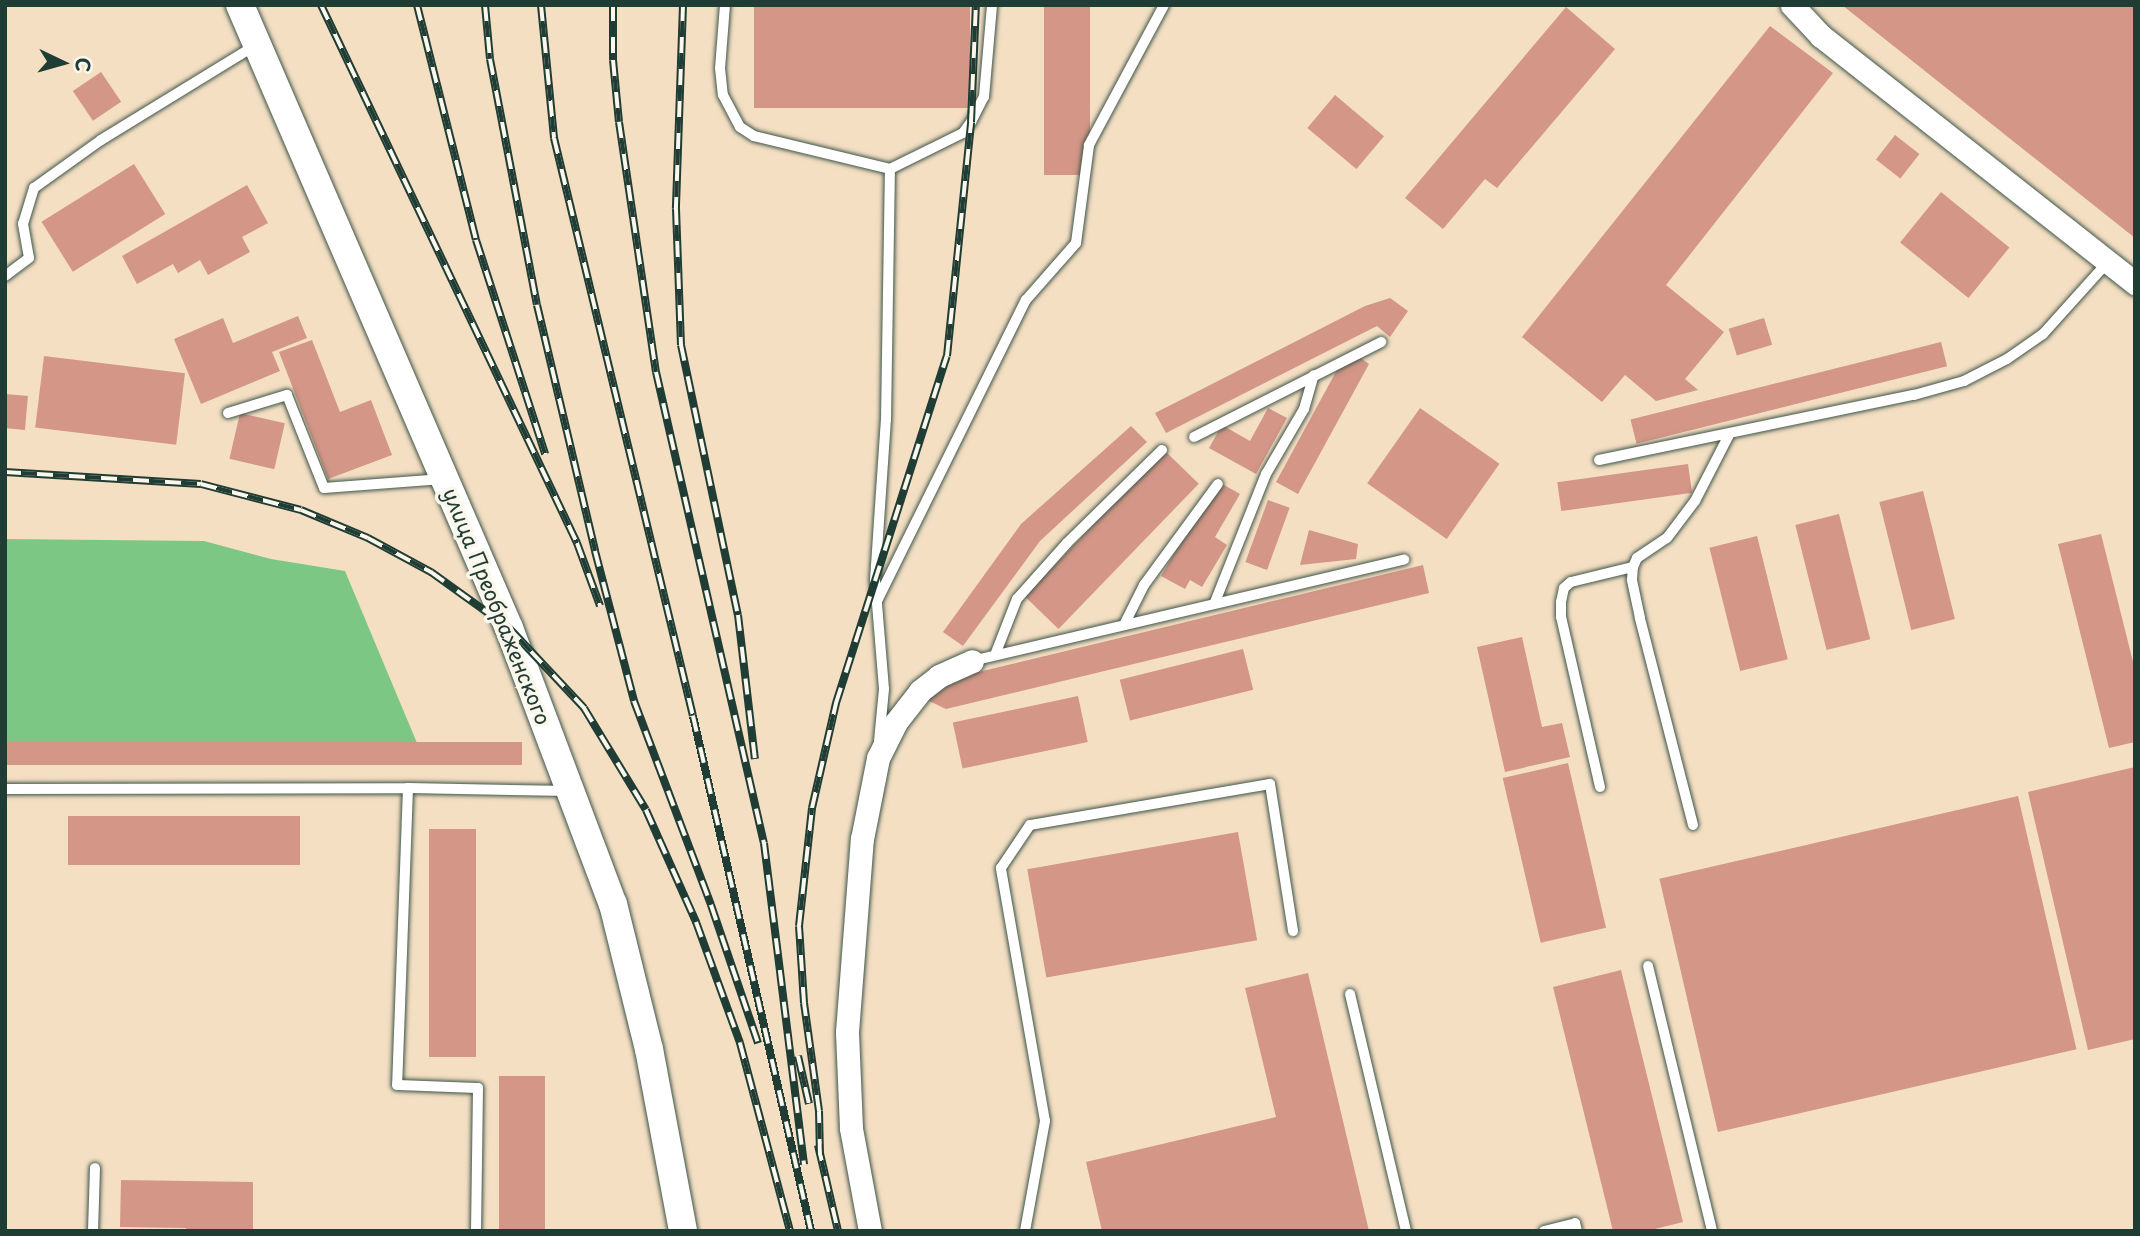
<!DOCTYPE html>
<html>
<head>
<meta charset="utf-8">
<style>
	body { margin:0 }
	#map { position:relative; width:2140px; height:1236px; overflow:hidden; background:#f4dfc3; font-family:"Playpen Sans",sans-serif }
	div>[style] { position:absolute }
	.green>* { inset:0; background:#7dc785 }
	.building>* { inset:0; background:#d39687; transform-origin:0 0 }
	.roads { filter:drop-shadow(0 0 2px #3f5549) drop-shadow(0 0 2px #3f5549) }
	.service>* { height:10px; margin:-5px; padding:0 5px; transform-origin:5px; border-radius:5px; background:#fff }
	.minor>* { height:23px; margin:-11.5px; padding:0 11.5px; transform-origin:11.5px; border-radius:11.5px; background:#fff }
	.tertiary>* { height:28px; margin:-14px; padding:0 14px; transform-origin:14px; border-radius:14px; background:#fff }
	.rail>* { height:8px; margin-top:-4px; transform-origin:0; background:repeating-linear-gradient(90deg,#fbf7ec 0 16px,#1f3d34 0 32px); box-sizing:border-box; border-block:2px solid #1f3d34 }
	span { translate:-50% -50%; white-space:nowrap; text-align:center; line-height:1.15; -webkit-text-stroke:7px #fbf7ec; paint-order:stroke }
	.street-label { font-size:21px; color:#1f3d34 }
	.frame { position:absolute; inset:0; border:7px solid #1f3d34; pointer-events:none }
	.north { position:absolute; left:28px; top:28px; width:70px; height:70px; -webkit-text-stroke:5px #fbf7ec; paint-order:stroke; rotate:95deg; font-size:19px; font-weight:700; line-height:28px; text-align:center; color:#1f3d34 }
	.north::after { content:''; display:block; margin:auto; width:24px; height:32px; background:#1f3d34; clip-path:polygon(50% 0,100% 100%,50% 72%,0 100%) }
</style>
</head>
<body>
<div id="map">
	<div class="green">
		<i style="clip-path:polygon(5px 539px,204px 541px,271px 559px,345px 571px,417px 743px,5px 744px)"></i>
	</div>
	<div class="building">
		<i style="left:754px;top:5px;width:216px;height:103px"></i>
		<i style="left:1044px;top:5px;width:46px;height:170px"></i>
		<i style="clip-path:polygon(1842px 5px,2135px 5px,2135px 238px)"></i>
		<i style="clip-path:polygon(1566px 7px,1615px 49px,1497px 188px,1485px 179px,1443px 229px,1405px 198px)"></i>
		<i style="clip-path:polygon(1770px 26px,1833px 73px,1666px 285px,1724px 332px,1685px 379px,1698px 390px,1656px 401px,1625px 375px,1602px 402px,1522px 337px)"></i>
		<i style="left:101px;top:72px;width:36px;height:34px;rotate:56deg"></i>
		<i style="left:1335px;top:95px;width:64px;height:43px;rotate:40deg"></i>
		<i style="left:1895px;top:135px;width:31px;height:31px;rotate:38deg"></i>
		<i style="left:134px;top:164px;width:59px;height:109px;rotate:58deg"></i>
		<i style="clip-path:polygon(247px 185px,268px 223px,242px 237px,250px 252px,208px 275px,200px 260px,178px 273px,173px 264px,137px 284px,122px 256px)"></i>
		<i style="left:1941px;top:192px;width:88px;height:65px;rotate:39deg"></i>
		<i style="clip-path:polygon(1390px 298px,1408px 311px,1390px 337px,1377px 326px,1166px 433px,1155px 413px,1365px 306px)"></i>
		<i style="clip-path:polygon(298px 316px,307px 338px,272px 352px,280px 371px,201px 404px,174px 339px,223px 318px,233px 343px)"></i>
		<i style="left:1764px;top:318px;width:28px;height:37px;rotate:73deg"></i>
		<i style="clip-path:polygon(312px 340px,340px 412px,371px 400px,392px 455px,328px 479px,279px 352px)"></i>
		<i style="left:1941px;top:342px;width:25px;height:320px;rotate:76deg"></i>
		<i style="clip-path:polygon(1355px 354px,1369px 364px,1298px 494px,1276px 482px,1338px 368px)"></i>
		<i style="left:44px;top:356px;width:142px;height:72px;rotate:7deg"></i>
		<i style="left:5px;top:394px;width:23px;height:34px;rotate:5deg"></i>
		<i style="clip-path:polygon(1268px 408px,1287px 418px,1256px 474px,1209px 448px,1222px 425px,1250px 441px)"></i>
		<i style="left:1420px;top:408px;width:97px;height:92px;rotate:35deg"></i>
		<i style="left:240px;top:413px;width:46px;height:47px;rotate:13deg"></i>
		<i style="clip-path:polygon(1131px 426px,1147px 442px,1040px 541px,963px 646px,943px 632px,1021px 524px)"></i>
		<i style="left:1165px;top:451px;width:47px;height:202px;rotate:44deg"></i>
		<i style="left:1688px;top:464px;width:29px;height:132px;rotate:82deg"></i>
		<i style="clip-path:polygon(1217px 481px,1240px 494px,1215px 537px,1227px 545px,1202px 587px,1190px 580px,1185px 589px,1161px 576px)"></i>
		<i style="left:1923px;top:491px;width:132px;height:45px;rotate:76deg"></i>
		<i style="left:1268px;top:500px;width:23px;height:66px;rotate:20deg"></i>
		<i style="left:1839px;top:514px;width:129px;height:45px;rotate:76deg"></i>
		<i style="clip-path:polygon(1309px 530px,1358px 544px,1356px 559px,1300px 565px)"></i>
		<i style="clip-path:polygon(2101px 534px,2135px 670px,2135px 742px,2109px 748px,2058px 544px)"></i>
		<i style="left:1757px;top:536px;width:127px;height:49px;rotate:76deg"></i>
		<i style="clip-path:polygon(1423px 565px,1429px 593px,946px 709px,927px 700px,962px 676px)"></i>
		<i style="clip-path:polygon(1522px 637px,1542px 727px,1562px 723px,1570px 757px,1505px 772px,1477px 647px)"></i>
		<i style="left:1243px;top:649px;width:42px;height:127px;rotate:76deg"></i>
		<i style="left:1078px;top:696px;width:47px;height:128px;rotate:78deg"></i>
		<i style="left:522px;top:742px;width:23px;height:517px;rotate:90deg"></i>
		<i style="left:1568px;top:763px;width:169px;height:67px;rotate:77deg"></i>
		<i style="clip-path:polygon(2135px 767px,2135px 1039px,2088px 1050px,2028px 792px)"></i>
		<i style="left:2018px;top:796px;width:260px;height:368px;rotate:77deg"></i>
		<i style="left:300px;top:816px;width:49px;height:232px;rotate:90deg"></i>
		<i style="left:429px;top:829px;width:47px;height:228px"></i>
		<i style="left:1238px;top:832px;width:110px;height:214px;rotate:80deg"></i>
		<i style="clip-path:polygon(1621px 970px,1683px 1222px,1647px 1231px,1613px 1231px,1553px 987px)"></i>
		<i style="clip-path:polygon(1308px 973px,1369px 1231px,1102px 1231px,1086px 1162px,1276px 1117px,1245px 988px)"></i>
		<i style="left:499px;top:1076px;width:46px;height:155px"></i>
		<i style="clip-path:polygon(121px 1180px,253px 1182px,253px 1229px,186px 1231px,186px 1228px,120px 1227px)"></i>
	</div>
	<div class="roads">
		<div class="service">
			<i style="left:725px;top:5px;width:63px;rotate:94.5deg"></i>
			<i style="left:720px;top:68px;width:27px;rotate:84deg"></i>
			<i style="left:723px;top:95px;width:36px;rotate:62deg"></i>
			<i style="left:740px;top:127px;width:17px;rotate:33deg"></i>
			<i style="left:754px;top:136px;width:140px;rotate:13.6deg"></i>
			<i style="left:5px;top:276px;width:30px;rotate:-37deg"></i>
			<i style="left:29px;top:258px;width:35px;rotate:-100deg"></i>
			<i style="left:23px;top:224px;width:38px;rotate:-73deg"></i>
			<i style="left:34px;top:188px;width:82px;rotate:-35.6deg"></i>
			<i style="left:101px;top:140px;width:182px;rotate:-31.5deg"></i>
			<i style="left:228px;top:413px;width:62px;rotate:-17deg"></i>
			<i style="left:287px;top:395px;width:100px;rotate:68.3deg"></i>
			<i style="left:324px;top:488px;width:119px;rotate:-4.3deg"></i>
			<i style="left:1194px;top:437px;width:210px;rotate:-26.9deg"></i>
			<i style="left:1599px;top:460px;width:322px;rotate:-11.7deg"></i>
			<i style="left:1914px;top:395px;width:52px;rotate:-15.6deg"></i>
			<i style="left:1964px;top:381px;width:48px;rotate:-27.1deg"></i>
			<i style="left:2007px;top:359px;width:44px;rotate:-34.8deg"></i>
			<i style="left:2043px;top:334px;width:96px;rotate:-48deg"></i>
			<i style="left:877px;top:601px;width:336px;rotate:-63.7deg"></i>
			<i style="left:1026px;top:300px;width:76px;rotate:-48.7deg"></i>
			<i style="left:1076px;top:243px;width:99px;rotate:-82.4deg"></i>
			<i style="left:1089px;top:145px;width:159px;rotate:-61.8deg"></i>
			<i style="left:1215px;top:602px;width:138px;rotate:-68.3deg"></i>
			<i style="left:1266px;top:474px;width:75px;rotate:-59.7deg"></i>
			<i style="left:1304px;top:409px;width:35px;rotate:-74deg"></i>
			<i style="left:1124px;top:625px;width:45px;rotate:-63.4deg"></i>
			<i style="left:1144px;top:585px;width:125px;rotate:-53.8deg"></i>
			<i style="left:995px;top:655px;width:60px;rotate:-68.6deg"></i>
			<i style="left:1017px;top:599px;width:75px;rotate:-48.2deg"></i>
			<i style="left:1067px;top:543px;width:133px;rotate:-44.4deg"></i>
			<i style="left:972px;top:661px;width:444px;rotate:-13.2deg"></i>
			<i style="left:879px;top:741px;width:52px;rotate:-84.5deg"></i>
			<i style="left:884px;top:689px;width:109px;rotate:-94.7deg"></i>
			<i style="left:875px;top:580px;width:160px;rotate:-86.1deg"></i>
			<i style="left:886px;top:420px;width:251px;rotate:-89.1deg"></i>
			<i style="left:890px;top:169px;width:81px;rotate:-26.3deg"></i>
			<i style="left:963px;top:133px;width:14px;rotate:-54deg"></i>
			<i style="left:971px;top:122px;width:28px;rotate:-63deg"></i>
			<i style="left:984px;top:97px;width:92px;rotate:-85deg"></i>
			<i style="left:1600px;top:787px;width:174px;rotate:-102.9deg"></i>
			<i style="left:1561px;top:617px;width:15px;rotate:-90deg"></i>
			<i style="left:1561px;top:602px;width:14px;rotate:-78deg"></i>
			<i style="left:1564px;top:588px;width:9px;rotate:-41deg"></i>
			<i style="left:1571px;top:582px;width:64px;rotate:-13.6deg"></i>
			<i style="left:408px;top:788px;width:297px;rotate:92.1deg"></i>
			<i style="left:397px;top:1085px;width:81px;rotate:2.1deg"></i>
			<i style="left:478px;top:1088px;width:143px;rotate:90.8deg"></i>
			<i style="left:5px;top:789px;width:403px;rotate:-0.1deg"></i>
			<i style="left:408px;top:788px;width:161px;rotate:1.1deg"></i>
			<i style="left:1693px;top:825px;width:214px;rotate:-104.4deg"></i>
			<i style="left:1640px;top:618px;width:39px;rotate:-102deg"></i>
			<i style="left:1632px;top:580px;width:13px;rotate:-86deg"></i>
			<i style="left:1633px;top:567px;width:10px;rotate:-66deg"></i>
			<i style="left:1637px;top:558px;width:36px;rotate:-34deg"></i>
			<i style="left:1667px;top:538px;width:46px;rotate:-52.9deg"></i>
			<i style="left:1695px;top:501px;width:76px;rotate:-62.8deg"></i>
			<i style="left:1648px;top:966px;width:273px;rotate:76.4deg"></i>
			<i style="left:1350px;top:994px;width:244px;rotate:76.7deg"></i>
			<i style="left:93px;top:1231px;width:63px;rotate:-88.2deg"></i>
			<i style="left:1025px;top:1231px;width:112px;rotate:-79.7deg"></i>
			<i style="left:1045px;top:1121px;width:257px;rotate:-99.9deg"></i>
			<i style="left:1001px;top:868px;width:52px;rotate:-56deg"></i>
			<i style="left:1030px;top:825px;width:243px;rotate:-9.7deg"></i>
			<i style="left:1270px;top:784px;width:149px;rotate:81.1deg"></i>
			<i style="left:1544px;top:1231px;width:32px;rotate:-14deg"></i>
			<i style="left:1575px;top:1223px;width:8px;rotate:76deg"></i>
		</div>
		<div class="minor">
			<i style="left:1792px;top:5px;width:42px;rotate:46.9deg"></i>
			<i style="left:1821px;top:36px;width:400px;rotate:38.2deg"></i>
			<i style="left:870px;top:1231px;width:105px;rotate:-100.5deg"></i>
			<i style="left:851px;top:1128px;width:96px;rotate:-92.4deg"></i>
			<i style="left:847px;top:1032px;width:194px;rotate:-85.6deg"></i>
			<i style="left:862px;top:839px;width:83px;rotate:-78.8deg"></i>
			<i style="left:878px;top:758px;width:40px;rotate:-63.4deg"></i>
			<i style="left:896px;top:722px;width:39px;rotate:-52deg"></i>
			<i style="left:920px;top:691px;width:24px;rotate:-38deg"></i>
			<i style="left:939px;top:676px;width:36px;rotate:-24deg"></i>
		</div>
		<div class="tertiary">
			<i style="left:240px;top:5px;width:679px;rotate:66.65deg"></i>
			<i style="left:509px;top:628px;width:295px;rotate:69.4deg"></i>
			<i style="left:613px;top:904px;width:149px;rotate:76.1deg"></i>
			<i style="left:649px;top:1049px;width:185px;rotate:79.4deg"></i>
		</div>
	</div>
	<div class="rail">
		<i style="left:321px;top:5px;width:596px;rotate:64.55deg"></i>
		<i style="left:577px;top:543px;width:67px;rotate:69.9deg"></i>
		<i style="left:417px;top:5px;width:242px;rotate:75.9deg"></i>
		<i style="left:476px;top:240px;width:225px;rotate:72.1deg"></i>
		<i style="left:485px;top:5px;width:54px;rotate:84.7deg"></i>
		<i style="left:490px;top:59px;width:250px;rotate:79.2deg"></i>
		<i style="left:537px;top:305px;width:253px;rotate:76.7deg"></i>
		<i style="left:595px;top:551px;width:155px;rotate:75.4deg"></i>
		<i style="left:634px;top:701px;width:218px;rotate:69.3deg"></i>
		<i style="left:711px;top:905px;width:146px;rotate:71.2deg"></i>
		<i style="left:541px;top:5px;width:134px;rotate:84.4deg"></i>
		<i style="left:554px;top:138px;width:594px;rotate:76.48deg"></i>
		<i style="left:693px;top:716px;width:528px;rotate:77.09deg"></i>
		<i style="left:613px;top:5px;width:55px;rotate:90deg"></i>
		<i style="left:613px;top:60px;width:62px;rotate:84.5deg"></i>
		<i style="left:619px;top:122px;width:253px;rotate:81.6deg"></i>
		<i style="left:656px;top:372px;width:483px;rotate:77.1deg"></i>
		<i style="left:764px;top:843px;width:324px;rotate:82.9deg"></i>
		<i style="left:683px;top:5px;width:204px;rotate:92deg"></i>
		<i style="left:676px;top:209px;width:136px;rotate:87.9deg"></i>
		<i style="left:681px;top:345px;width:276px;rotate:78.1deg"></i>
		<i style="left:738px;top:615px;width:145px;rotate:83.3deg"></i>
		<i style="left:5px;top:472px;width:196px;rotate:3.5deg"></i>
		<i style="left:201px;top:484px;width:103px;rotate:14.6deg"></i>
		<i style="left:301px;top:510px;width:73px;rotate:22.7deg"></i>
		<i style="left:368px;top:538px;width:72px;rotate:28.4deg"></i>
		<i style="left:431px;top:572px;width:96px;rotate:35.7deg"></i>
		<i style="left:509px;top:628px;width:110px;rotate:46.8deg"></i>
		<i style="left:584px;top:708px;width:119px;rotate:58.7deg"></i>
		<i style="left:646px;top:810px;width:123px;rotate:65.9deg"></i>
		<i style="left:696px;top:922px;width:129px;rotate:70deg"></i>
		<i style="left:740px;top:1043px;width:195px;rotate:75.1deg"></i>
		<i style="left:798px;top:1056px;width:49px;rotate:77.1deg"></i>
		<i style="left:818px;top:1145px;width:88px;rotate:76.9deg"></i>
		<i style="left:820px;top:1155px;width:44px;rotate:-91.3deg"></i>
		<i style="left:819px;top:1111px;width:109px;rotate:-97.9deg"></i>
		<i style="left:804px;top:1003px;width:77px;rotate:-93.7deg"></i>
		<i style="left:799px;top:926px;width:119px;rotate:-83.7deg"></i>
		<i style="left:812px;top:808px;width:108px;rotate:-77.1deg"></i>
		<i style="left:836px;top:703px;width:364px;rotate:-72.3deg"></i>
		<i style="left:947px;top:356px;width:235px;rotate:-84.1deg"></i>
		<i style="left:971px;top:122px;width:117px;rotate:-87.6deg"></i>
	</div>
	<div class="street-label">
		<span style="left:498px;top:606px;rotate:68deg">улица Преображенского</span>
	</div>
	<div class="frame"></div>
	<div class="north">С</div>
</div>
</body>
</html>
